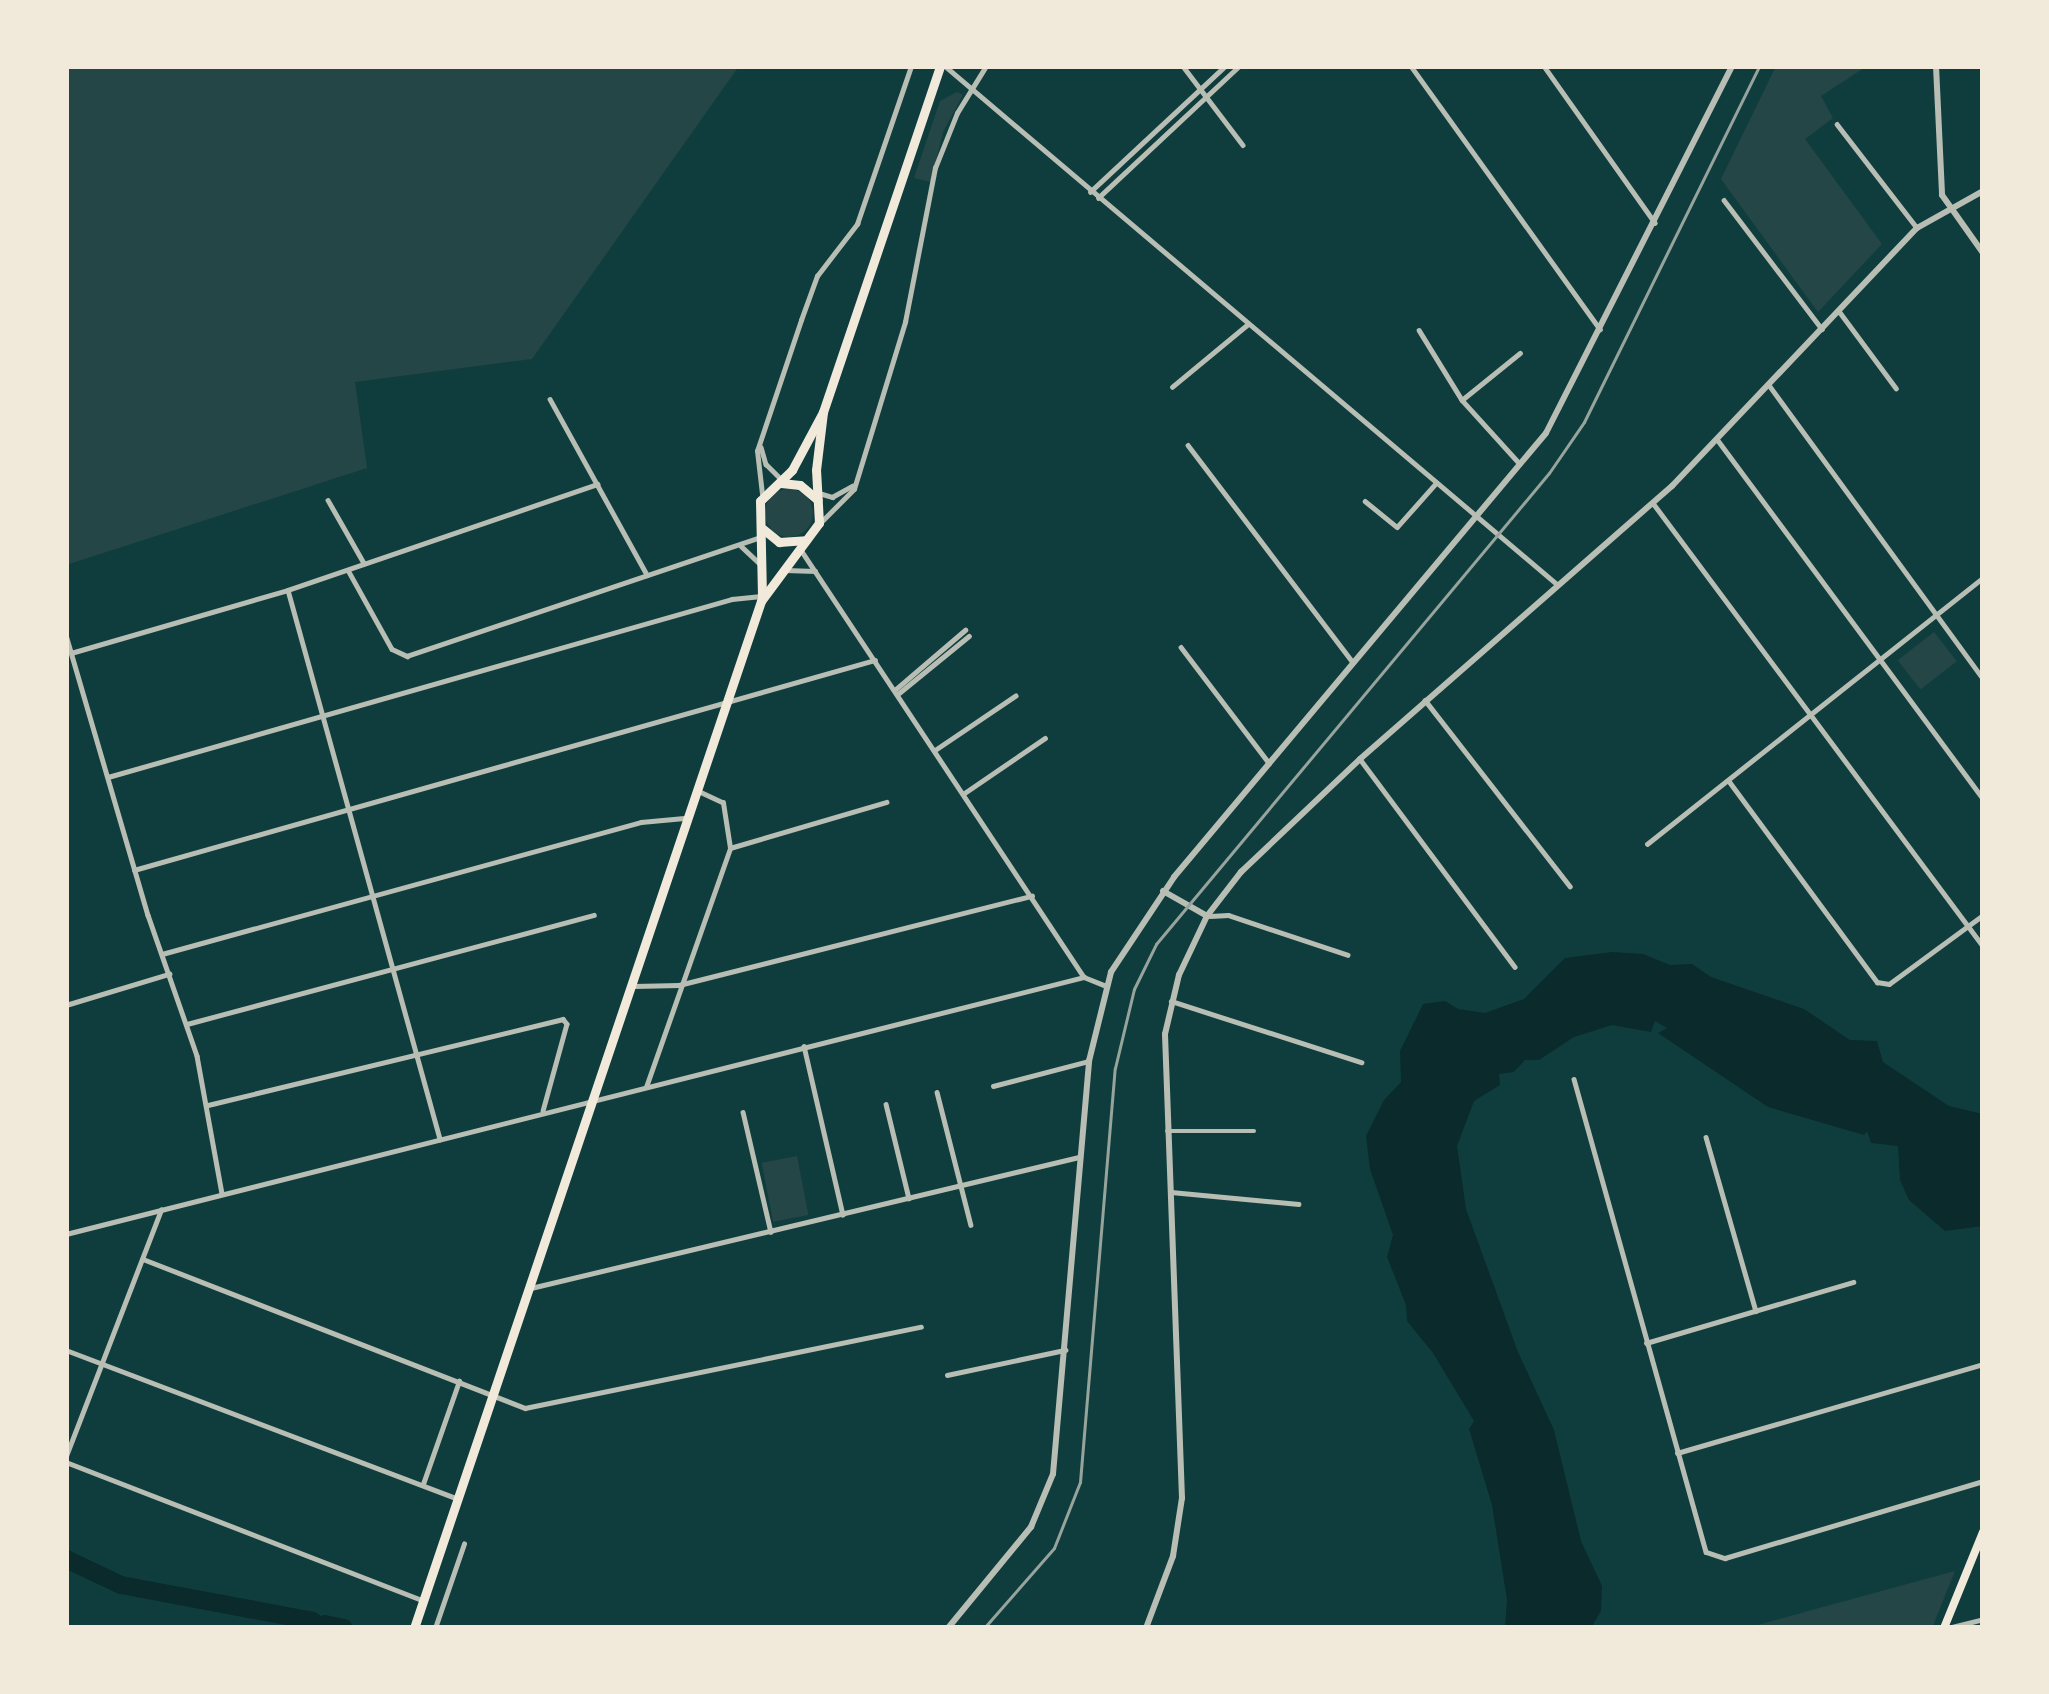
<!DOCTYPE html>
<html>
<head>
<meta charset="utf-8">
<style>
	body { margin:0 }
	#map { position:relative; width:2049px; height:1694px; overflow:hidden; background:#0f3d3e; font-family:"Times New Roman",serif }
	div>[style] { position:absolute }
	.green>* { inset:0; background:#244646; transform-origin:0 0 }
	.round { border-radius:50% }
	.water>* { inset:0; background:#0a2a2b }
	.river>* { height:18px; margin:-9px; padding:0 9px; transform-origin:9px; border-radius:9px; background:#0a2a2b }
	.minor>* { height:4.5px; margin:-2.25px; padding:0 2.25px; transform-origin:2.25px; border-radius:2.25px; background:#b8beb3 }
	.tertiary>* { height:6px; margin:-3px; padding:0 3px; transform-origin:3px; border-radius:3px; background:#b8beb3 }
	.secondary>* { height:8px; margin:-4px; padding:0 4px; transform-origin:4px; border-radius:4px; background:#f1e9da }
	.trunk>* { height:9px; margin:-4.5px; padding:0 4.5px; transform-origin:4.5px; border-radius:4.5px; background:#f1e9da }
	.rail>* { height:3px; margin:-1.5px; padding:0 1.5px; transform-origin:1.5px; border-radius:1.5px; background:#97a49c }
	span { translate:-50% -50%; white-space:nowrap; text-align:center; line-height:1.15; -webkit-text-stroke:12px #f1e9da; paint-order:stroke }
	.frame { position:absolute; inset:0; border:69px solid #f1e9da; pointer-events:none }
</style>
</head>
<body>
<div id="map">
	<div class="green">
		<i style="clip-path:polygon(66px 66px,739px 66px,532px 359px,355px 382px,367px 468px,66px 565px)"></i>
		<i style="clip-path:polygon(1776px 66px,1867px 66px,1821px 96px,1833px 118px,1805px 139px,1882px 244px,1818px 312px,1721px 179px)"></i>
		<i style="clip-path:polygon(957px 92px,963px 95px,943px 132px,931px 182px,914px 178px,940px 101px)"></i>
		<i class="round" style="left:765px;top:489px;width:48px;height:48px"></i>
		<i style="left:1934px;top:632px;width:37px;height:46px;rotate:52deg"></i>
		<i style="left:797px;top:1156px;width:60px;height:36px;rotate:79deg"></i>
		<i style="clip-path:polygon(1955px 1571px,1932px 1628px,1747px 1628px,1812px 1610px)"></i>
	</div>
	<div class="water">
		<i style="clip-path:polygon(1612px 952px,1643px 954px,1670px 965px,1692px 964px,1711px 977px,1804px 1009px,1850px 1040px,1877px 1041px,1883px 1062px,1949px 1106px,1983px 1114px,1983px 1226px,1945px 1231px,1909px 1200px,1900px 1180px,1898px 1146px,1871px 1143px,1867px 1131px,1864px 1135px,1768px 1107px,1658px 1033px,1667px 1028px,1655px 1021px,1651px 1032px,1612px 1025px,1574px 1037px,1539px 1060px,1525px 1060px,1514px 1072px,1499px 1074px,1500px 1085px,1474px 1101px,1457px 1146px,1466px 1209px,1518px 1352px,1554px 1430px,1581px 1541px,1602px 1586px,1601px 1611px,1591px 1628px,1505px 1628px,1507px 1600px,1492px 1505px,1469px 1429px,1474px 1421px,1433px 1353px,1407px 1321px,1406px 1305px,1387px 1257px,1393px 1235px,1370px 1169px,1366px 1136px,1384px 1100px,1401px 1082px,1400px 1051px,1423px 1004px,1445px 1001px,1458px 1009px,1485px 1013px,1524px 999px,1565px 958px)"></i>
	</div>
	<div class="river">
		<i style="left:66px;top:1559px;width:61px;rotate:25.3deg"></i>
		<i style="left:121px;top:1585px;width:195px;rotate:10.6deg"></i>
		<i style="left:325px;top:1624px;width:19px;rotate:12deg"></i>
	</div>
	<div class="minor">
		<i style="left:945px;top:66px;width:803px;rotate:40.25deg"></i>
		<i style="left:1183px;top:66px;width:99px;rotate:52.8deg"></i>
		<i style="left:1411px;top:66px;width:324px;rotate:54.3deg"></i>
		<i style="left:1544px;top:66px;width:192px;rotate:54.7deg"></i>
		<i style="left:1837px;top:124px;width:131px;rotate:52.4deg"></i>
		<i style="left:1090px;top:192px;width:185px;rotate:-43deg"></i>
		<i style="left:1098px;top:198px;width:193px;rotate:-43.1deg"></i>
		<i style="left:1724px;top:200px;width:162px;rotate:52.8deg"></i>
		<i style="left:1839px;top:311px;width:96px;rotate:53.5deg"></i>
		<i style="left:1419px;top:330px;width:82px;rotate:58.4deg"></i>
		<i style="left:1462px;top:400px;width:86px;rotate:47.8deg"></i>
		<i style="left:1769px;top:385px;width:363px;rotate:53.9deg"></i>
		<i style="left:1172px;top:387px;width:97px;rotate:-39.6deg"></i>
		<i style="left:550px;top:399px;width:201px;rotate:61.1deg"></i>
		<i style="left:1463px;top:399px;width:73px;rotate:-38.9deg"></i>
		<i style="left:1717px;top:439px;width:448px;rotate:53.5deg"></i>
		<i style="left:1188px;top:445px;width:273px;rotate:52.8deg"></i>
		<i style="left:761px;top:447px;width:18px;rotate:74deg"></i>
		<i style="left:766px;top:464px;width:18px;rotate:45deg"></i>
		<i style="left:819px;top:493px;width:14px;rotate:17deg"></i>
		<i style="left:832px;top:497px;width:23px;rotate:-29deg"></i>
		<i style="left:762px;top:494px;width:43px;rotate:-96.6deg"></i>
		<i style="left:757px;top:451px;width:138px;rotate:-71.4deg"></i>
		<i style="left:801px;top:320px;width:47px;rotate:-70deg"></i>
		<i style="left:817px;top:276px;width:66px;rotate:-52.4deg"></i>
		<i style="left:857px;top:224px;width:167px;rotate:-71.1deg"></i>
		<i style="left:328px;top:500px;width:73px;rotate:60.3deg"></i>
		<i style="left:1365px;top:501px;width:41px;rotate:39.1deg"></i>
		<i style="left:1397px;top:527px;width:59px;rotate:-48.4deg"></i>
		<i style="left:1653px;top:503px;width:552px;rotate:53.32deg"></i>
		<i style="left:822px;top:521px;width:45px;rotate:-45deg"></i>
		<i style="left:854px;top:489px;width:175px;rotate:-73deg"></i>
		<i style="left:905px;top:322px;width:157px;rotate:-79deg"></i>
		<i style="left:935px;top:168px;width:59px;rotate:-68.2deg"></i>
		<i style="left:957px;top:113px;width:55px;rotate:-58.3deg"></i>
		<i style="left:741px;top:546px;width:25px;rotate:43deg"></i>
		<i style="left:801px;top:550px;width:512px;rotate:56.47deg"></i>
		<i style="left:1084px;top:977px;width:22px;rotate:22deg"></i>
		<i style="left:348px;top:570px;width:90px;rotate:60.9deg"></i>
		<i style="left:392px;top:649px;width:17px;rotate:25deg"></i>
		<i style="left:407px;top:656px;width:373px;rotate:-18.6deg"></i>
		<i style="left:785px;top:570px;width:30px;rotate:2deg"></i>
		<i style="left:288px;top:590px;width:570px;rotate:74.52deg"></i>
		<i style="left:66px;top:635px;width:292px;rotate:73.7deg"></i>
		<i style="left:148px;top:915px;width:149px;rotate:70.8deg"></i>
		<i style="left:197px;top:1056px;width:140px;rotate:79.7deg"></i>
		<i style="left:1181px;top:647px;width:146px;rotate:52.8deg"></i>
		<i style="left:71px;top:653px;width:226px;rotate:-16.2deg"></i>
		<i style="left:288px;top:590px;width:327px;rotate:-18.9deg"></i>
		<i style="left:896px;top:689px;width:91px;rotate:-40.5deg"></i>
		<i style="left:899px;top:693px;width:90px;rotate:-39.2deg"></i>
		<i style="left:1425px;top:700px;width:236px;rotate:52.1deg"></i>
		<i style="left:935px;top:750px;width:97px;rotate:-34deg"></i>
		<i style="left:1360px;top:759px;width:259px;rotate:53.3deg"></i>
		<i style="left:108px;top:777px;width:649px;rotate:-15.92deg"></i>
		<i style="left:732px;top:599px;width:29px;rotate:-6deg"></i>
		<i style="left:1729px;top:781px;width:250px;rotate:53.6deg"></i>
		<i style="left:1877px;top:982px;width:12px;rotate:9deg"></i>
		<i style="left:1889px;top:984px;width:117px;rotate:-36.3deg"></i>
		<i style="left:963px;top:794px;width:99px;rotate:-34.3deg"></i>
		<i style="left:1647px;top:844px;width:429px;rotate:-38.4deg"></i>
		<i style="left:730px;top:848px;width:163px;rotate:-16.4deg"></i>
		<i style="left:134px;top:870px;width:770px;rotate:-15.82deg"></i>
		<i style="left:1210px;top:916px;width:18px;rotate:-3deg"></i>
		<i style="left:1228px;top:915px;width:126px;rotate:18.4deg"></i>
		<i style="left:162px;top:954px;width:497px;rotate:-15.4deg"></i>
		<i style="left:641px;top:822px;width:43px;rotate:-5.3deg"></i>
		<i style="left:634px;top:986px;width:45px;rotate:-1.3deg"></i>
		<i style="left:679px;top:985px;width:364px;rotate:-14.2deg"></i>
		<i style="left:1171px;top:1001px;width:200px;rotate:17.8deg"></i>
		<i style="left:66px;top:1005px;width:108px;rotate:-16.8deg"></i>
		<i style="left:187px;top:1024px;width:421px;rotate:-15deg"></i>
		<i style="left:804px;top:1046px;width:173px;rotate:77deg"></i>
		<i style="left:1574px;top:1079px;width:491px;rotate:74.4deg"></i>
		<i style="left:1706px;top:1552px;width:20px;rotate:18deg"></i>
		<i style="left:1725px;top:1558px;width:269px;rotate:-16.6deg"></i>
		<i style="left:993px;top:1086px;width:99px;rotate:-14.6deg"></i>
		<i style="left:646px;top:1087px;width:253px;rotate:-70.6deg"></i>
		<i style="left:730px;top:848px;width:46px;rotate:-98.8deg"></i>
		<i style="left:723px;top:803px;width:29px;rotate:-155deg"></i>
		<i style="left:937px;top:1092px;width:137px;rotate:75.7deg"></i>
		<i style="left:886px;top:1104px;width:97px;rotate:76.3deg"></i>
		<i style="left:208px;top:1105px;width:365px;rotate:-13.6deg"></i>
		<i style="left:563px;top:1019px;width:6px;rotate:51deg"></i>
		<i style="left:567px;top:1024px;width:90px;rotate:105.4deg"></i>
		<i style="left:743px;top:1112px;width:123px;rotate:76.9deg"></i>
		<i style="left:1167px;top:1131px;width:87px"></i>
		<i style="left:1706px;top:1137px;width:181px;rotate:74deg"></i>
		<i style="left:1171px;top:1192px;width:128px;rotate:5.4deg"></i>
		<i style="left:66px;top:1234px;width:1050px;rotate:-14.17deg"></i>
		<i style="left:143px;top:1259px;width:410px;rotate:21.3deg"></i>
		<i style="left:525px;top:1408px;width:404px;rotate:-11.6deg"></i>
		<i style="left:531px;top:1288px;width:563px;rotate:-13.44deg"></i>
		<i style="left:1646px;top:1343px;width:216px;rotate:-16.4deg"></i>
		<i style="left:66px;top:1350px;width:419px;rotate:20.8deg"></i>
		<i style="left:947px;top:1375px;width:121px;rotate:-12deg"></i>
		<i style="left:1677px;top:1453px;width:319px;rotate:-16.2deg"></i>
		<i style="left:66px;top:1456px;width:264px;rotate:-68.9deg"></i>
		<i style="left:66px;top:1462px;width:384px;rotate:21.2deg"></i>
		<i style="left:423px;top:1484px;width:109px;rotate:-70.7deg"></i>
		<i style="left:435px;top:1628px;width:89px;rotate:-71deg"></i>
		<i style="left:1948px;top:1628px;width:36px;rotate:-14deg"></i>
	</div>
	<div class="tertiary">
		<i style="left:1936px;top:66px;width:129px;rotate:87.3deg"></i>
		<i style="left:1942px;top:195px;width:71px;rotate:54.7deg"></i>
		<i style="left:1163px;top:891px;width:51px;rotate:29.6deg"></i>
		<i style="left:948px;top:1628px;width:131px;rotate:-50.6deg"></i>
		<i style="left:1031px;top:1527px;width:57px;rotate:-67.5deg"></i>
		<i style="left:1053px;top:1474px;width:415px;rotate:-85deg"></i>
		<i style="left:1089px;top:1061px;width:92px;rotate:-76.1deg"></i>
		<i style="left:1111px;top:972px;width:114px;rotate:-56.4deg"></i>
		<i style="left:1174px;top:877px;width:579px;rotate:-50.04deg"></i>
		<i style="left:1546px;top:433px;width:411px;rotate:-63.1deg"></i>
		<i style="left:1146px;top:1628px;width:77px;rotate:-69.4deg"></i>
		<i style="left:1173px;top:1556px;width:59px;rotate:-81.2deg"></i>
		<i style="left:1182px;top:1498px;width:464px;rotate:-92.1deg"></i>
		<i style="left:1165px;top:1034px;width:61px;rotate:-76.7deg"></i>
		<i style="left:1179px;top:975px;width:65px;rotate:-64.6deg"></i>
		<i style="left:1207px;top:916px;width:56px;rotate:-52.3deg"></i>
		<i style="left:1241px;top:872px;width:164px;rotate:-43.5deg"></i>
		<i style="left:1360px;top:759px;width:415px;rotate:-41.2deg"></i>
		<i style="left:1672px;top:486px;width:356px;rotate:-46.5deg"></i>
		<i style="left:1917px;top:228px;width:76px;rotate:-29.3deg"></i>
	</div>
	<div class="secondary">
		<i style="left:1944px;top:1628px;width:104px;rotate:-67.9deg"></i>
	</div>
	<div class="trunk">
		<i style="left:781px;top:483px;width:19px;rotate:6deg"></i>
		<i style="left:800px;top:485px;width:23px;rotate:40deg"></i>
		<i style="left:763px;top:529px;width:21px;rotate:39deg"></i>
		<i style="left:779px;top:542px;width:27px;rotate:-4deg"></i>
		<i style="left:762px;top:596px;width:95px;rotate:-91.2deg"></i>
		<i style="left:760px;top:501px;width:45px;rotate:-44.1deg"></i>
		<i style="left:792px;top:470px;width:66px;rotate:-61.9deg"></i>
		<i style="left:823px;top:412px;width:365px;rotate:-71.3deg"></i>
		<i style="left:414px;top:1628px;width:1084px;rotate:-71.33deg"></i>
		<i style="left:761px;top:601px;width:97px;rotate:-53.4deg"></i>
		<i style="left:819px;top:523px;width:53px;rotate:-93.2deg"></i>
		<i style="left:816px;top:470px;width:58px;rotate:-83.1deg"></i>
	</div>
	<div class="rail">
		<i style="left:984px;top:1628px;width:106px;rotate:-48.8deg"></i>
		<i style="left:1054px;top:1548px;width:71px;rotate:-68.5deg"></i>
		<i style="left:1080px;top:1482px;width:415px;rotate:-85.2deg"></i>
		<i style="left:1115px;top:1068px;width:81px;rotate:-76.5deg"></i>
		<i style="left:1134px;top:989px;width:50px;rotate:-63.9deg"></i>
		<i style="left:1156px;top:944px;width:613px;rotate:-50.16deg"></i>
		<i style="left:1549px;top:473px;width:62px;rotate:-55.5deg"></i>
		<i style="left:1584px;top:422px;width:397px;rotate:-63.8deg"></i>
	</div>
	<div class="frame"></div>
</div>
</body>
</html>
